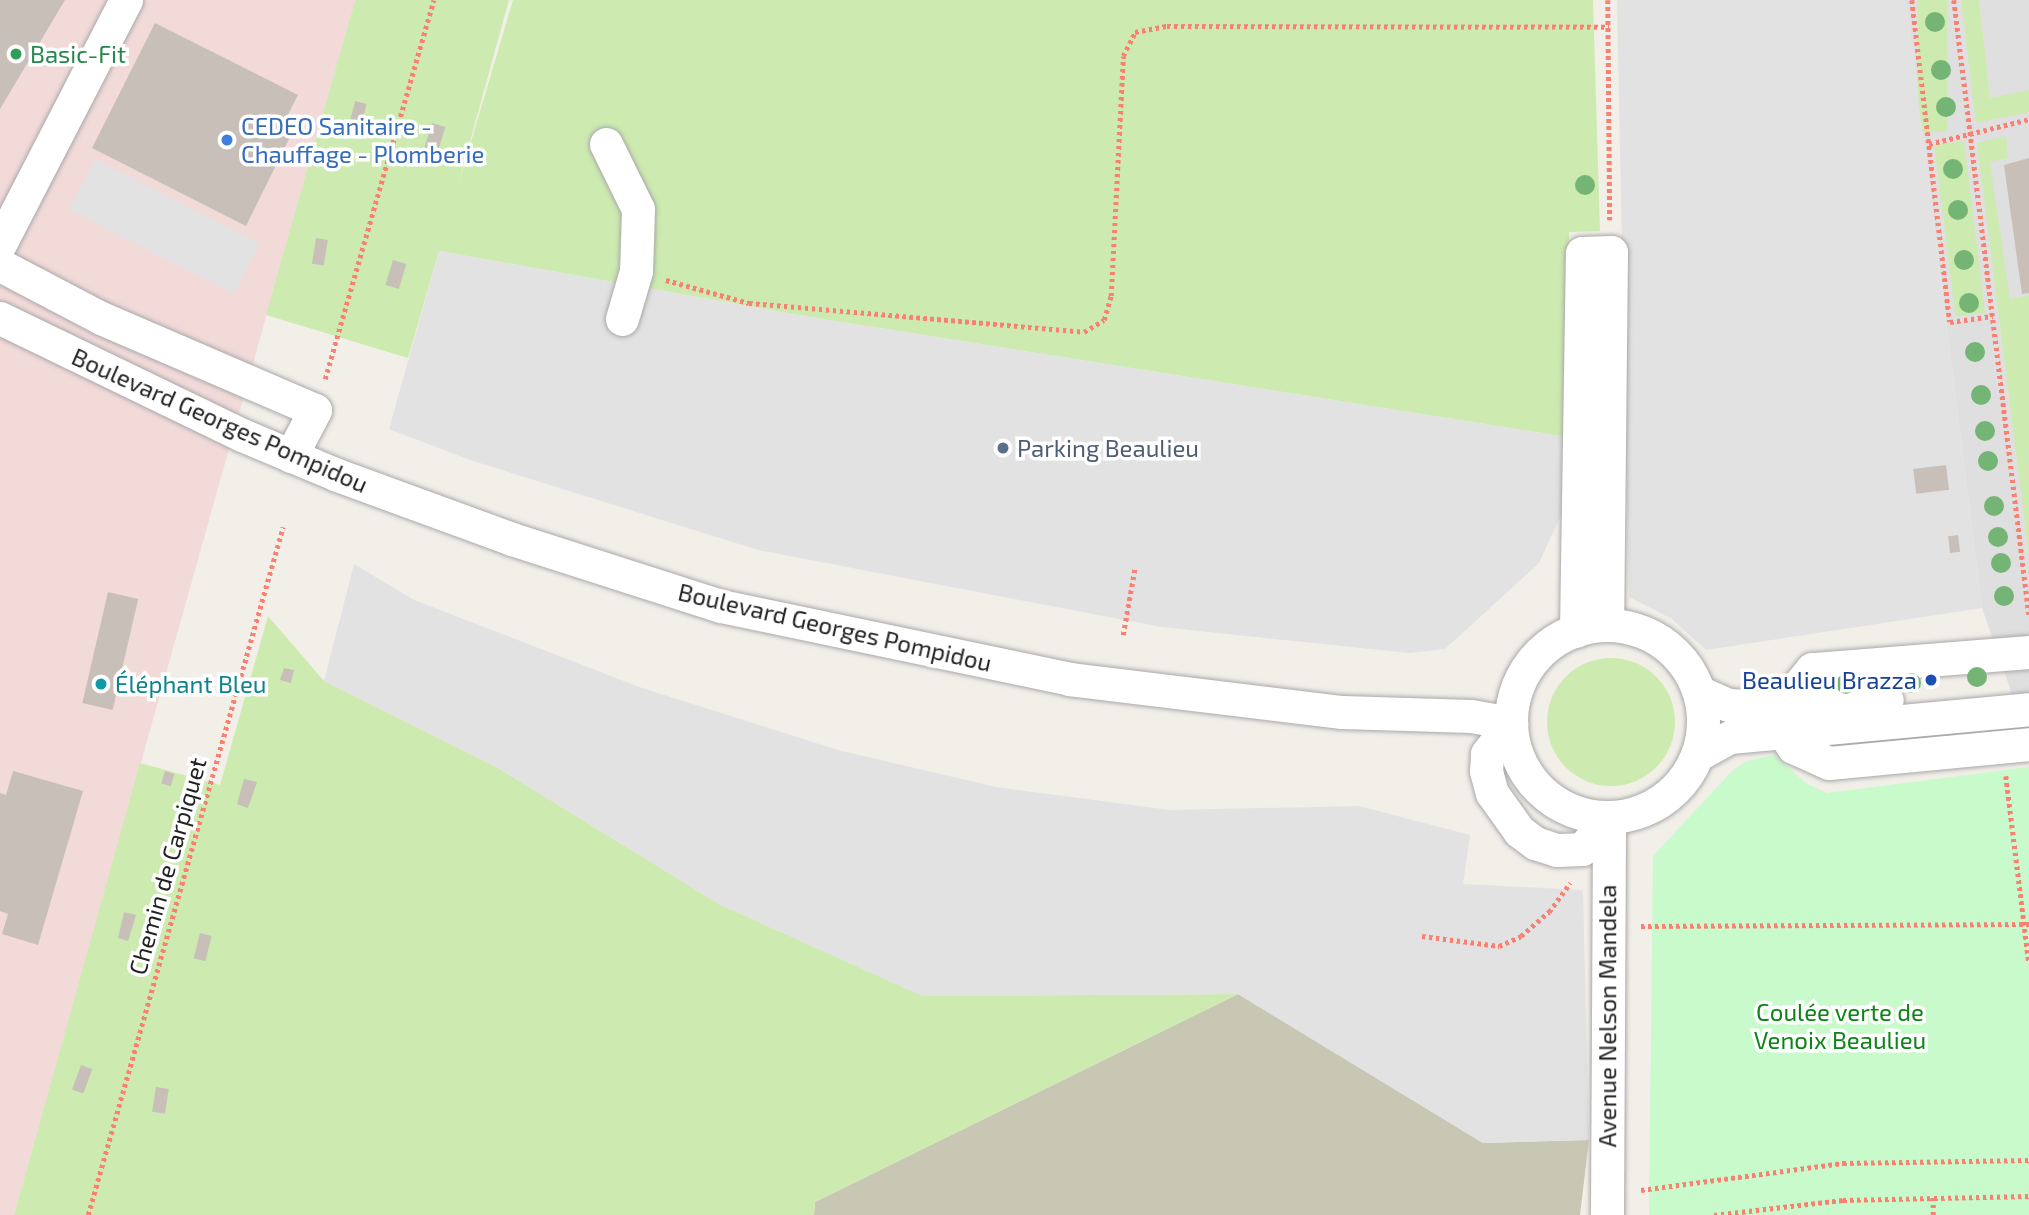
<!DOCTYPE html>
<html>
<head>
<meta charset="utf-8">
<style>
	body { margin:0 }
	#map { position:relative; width:2029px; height:1215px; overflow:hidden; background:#f2efe9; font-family:"Exo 2",sans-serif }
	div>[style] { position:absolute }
	.residential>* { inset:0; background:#e0dfdf }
	.commercial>* { inset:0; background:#f2dad9 }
	.construction>* { inset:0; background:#c7c7b4 }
	.grass>* { inset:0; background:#cdebb0; transform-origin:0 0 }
	.round { border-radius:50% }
	.park>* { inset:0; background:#c8facc }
	.parking>* { inset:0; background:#e2e2e2; transform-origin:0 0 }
	.building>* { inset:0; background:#c7bfb8; transform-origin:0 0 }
	.path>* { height:4.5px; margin-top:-2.25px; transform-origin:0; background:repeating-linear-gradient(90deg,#fa8072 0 3.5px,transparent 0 7px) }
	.roads { filter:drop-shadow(0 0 2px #a9a9a9) drop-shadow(0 0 2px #a9a9a9) }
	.minor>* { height:33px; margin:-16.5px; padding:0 16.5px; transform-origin:16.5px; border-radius:16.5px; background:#fff }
	.minor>.ring { margin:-16.5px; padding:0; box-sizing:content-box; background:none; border:33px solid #fff; border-radius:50% }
	.trees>* { width:20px; height:20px; margin:-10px; border-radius:50%; background:#74b475 }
	.dots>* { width:19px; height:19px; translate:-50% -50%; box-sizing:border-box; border:4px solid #fff; border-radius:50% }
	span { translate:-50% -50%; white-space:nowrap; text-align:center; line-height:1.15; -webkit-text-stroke:7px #fff; paint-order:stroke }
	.leisure-label { font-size:24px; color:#27864d }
	.left { translate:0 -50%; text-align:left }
	.shop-label { font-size:24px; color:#366cbe }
	.street-label { font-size:24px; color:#222 }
	.service-label { font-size:24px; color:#4e5e75 }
	.transit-label { font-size:24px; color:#164399 }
	.right { translate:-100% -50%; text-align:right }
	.culture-label { font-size:24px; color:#0d838f }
	.park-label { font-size:24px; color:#0c8416 }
</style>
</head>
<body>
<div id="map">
	<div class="residential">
		<i style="clip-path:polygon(1906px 0,2029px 0,2029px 743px,1982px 608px)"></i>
	</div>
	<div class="commercial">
		<i style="clip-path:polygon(0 0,355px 0,14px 1215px,0 1215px)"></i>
	</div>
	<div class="construction">
		<i style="clip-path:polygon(1238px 994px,1483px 1143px,1589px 1140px,1580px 1215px,814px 1215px,815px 1202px)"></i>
	</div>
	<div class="grass">
		<i style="clip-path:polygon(355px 0,509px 0,457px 189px,513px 0,1593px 0,1600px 231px,1569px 232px,1567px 437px,810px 317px,439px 251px,408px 358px,266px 315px)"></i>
		<i style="left:1918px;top:0;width:29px;height:132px"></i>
		<i style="clip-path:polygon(1961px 0,1979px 0,1990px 98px,2029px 90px,2029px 112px,1976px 123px)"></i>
		<i style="clip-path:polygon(2006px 136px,2008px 158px,1990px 162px,2010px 299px,2029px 295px,2029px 556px,1977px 143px)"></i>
		<i style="left:1964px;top:141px;width:173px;height:30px;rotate:83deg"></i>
		<i style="clip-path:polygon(268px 616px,324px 681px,500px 769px,719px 904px,923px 996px,1238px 994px,815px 1202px,814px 1215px,14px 1215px,140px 763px,220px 785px)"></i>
		<i class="round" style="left:1547px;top:658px;width:128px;height:128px"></i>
	</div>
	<div class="park">
		<i style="clip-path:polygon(1774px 755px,1806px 783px,1827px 793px,2029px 767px,2029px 1215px,1649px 1215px,1653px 856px,1733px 770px,1747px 761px)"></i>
	</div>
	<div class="parking">
		<i style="clip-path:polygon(1617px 0,1906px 0,1982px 608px,1706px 650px,1672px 619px,1629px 597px)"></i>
		<i style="left:95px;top:159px;width:185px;height:57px;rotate:27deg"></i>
		<i style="clip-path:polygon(439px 251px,810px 317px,1567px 437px,1566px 504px,1539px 563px,1445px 649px,1409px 653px,1161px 627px,758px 550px,470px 460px,389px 429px)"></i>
		<i style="clip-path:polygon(354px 564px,414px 600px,642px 688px,838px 750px,996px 787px,1170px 810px,1359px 806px,1470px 835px,1463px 884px,1583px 890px,1589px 1140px,1483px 1143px,1238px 994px,923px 996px,719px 904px,500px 769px,324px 681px)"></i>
	</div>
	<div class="building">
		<i style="clip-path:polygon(0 0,65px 0,0 109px)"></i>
		<i style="clip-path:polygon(155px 23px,298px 95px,280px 130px,291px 135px,246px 226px,92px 148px)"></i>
		<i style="left:355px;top:101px;width:12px;height:24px;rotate:14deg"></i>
		<i style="left:432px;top:123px;width:14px;height:26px;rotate:17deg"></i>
		<i style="clip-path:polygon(2029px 158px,2029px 293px,2022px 294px,2004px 165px)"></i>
		<i style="left:316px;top:238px;width:12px;height:26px;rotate:9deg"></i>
		<i style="left:393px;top:260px;width:14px;height:26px;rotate:17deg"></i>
		<i style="left:1946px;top:465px;width:25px;height:33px;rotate:83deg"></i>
		<i style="left:1958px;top:535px;width:17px;height:10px;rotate:83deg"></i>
		<i style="left:108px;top:592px;width:31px;height:114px;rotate:13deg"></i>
		<i style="clip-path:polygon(284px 668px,294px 670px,291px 683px,280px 680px)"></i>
		<i style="clip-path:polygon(13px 771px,83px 791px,38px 945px,2px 934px,8px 914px,0 911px,0 793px,6px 795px)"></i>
		<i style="left:165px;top:771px;width:10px;height:13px;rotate:17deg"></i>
		<i style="clip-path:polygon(244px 779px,257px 782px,248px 808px,237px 804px)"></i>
		<i style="clip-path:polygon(124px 912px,136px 915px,128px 941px,118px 938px)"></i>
		<i style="left:200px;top:933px;width:12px;height:26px;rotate:14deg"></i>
		<i style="left:81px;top:1065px;width:12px;height:26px;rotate:20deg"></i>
		<i style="left:156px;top:1087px;width:13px;height:25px;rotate:9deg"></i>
	</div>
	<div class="path">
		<i style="left:1608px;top:0;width:220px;rotate:89.5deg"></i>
		<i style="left:1912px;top:0;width:324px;rotate:83.3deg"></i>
		<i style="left:1950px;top:322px;width:43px;rotate:-7.9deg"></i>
		<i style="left:1954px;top:0;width:619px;rotate:83.04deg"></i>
		<i style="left:1929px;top:144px;width:103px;rotate:-14deg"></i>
		<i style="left:666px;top:280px;width:86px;rotate:15.5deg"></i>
		<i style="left:749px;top:303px;width:336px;rotate:4.9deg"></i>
		<i style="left:1084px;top:332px;width:23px;rotate:-31deg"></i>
		<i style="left:1104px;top:320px;width:25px;rotate:-74deg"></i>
		<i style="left:1111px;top:296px;width:240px;rotate:-87.1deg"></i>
		<i style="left:1123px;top:56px;width:27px;rotate:-63deg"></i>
		<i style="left:1135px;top:32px;width:33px;rotate:-11deg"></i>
		<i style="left:1167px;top:26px;width:442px;rotate:0.1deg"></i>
		<i style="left:325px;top:379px;width:394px;rotate:-74deg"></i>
		<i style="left:1123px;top:635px;width:69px;rotate:-80deg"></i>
		<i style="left:2006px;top:776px;width:188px;rotate:83deg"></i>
		<i style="left:1641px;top:926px;width:388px;rotate:-0.3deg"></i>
		<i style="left:1422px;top:936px;width:78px;rotate:7.4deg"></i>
		<i style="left:1499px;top:946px;width:24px;rotate:-24deg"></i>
		<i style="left:1521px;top:936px;width:37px;rotate:-41deg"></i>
		<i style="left:1549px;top:912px;width:36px;rotate:-54deg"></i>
		<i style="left:1641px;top:1190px;width:204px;rotate:-7.6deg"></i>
		<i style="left:1843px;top:1163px;width:186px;rotate:-0.9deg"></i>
		<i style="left:88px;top:1215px;width:715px;rotate:-74.18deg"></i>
		<i style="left:1714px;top:1215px;width:130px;rotate:-6.6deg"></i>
		<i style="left:1843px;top:1200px;width:186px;rotate:-1.2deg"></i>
		<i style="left:1933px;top:1215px;width:19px;rotate:-90deg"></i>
	</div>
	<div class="roads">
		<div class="minor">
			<i style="left:606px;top:144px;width:72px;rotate:63.8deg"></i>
			<i style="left:638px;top:209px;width:62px;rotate:91.8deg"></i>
			<i style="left:636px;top:271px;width:50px;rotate:106.3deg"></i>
			<i style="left:0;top:244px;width:275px;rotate:-62.7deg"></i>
			<i style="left:0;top:265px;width:114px;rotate:27.7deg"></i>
			<i style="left:101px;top:318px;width:233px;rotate:23.3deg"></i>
			<i style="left:315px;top:410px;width:52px;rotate:117.6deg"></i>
			<i style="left:0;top:318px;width:269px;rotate:25.8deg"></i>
			<i style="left:242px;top:435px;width:103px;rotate:22.8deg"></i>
			<i style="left:337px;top:475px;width:186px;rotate:20.1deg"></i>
			<i style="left:512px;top:539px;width:219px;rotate:17.8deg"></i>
			<i style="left:721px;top:606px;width:356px;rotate:11.8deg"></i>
			<i style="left:1069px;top:679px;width:275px;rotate:6.9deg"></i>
			<i style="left:1342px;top:712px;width:129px;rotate:1.8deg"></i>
			<i style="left:1471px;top:716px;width:41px;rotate:9.9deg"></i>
			<i class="ring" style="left:1511px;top:625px;width:159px;height:159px"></i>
			<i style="left:1576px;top:631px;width:378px;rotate:-89.1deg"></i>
			<i style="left:1582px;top:253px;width:29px;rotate:-2deg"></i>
			<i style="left:1611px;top:252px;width:373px;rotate:90.6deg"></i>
			<i style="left:2029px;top:652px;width:218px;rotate:175.5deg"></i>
			<i style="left:1812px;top:669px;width:50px;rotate:129.4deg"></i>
			<i style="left:1780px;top:708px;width:24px;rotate:83deg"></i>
			<i style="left:1783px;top:732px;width:18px;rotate:56deg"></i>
			<i style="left:1793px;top:747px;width:39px;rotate:24deg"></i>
			<i style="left:1829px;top:763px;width:201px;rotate:-5.4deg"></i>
			<i style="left:1699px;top:692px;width:32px;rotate:24deg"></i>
			<i style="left:1728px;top:705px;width:52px;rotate:3.3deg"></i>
			<i style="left:1780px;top:708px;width:107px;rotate:-4.3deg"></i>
			<i style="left:1511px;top:723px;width:39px;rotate:128deg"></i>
			<i style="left:1487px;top:754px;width:17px;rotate:93deg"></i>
			<i style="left:1486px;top:771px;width:23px;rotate:75deg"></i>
			<i style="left:1492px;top:793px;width:47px;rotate:54.6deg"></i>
			<i style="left:1519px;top:831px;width:20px;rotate:37deg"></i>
			<i style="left:1535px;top:843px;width:23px;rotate:18deg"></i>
			<i style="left:1557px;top:850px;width:25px;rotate:-2deg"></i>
			<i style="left:1582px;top:849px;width:41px;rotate:-48.9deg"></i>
			<i style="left:1697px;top:755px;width:38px;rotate:-29deg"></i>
			<i style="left:1730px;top:737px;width:300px;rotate:-5.3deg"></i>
			<i style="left:1607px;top:1215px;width:397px;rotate:-89.7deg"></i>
		</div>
	</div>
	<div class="trees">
		<i style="left:1935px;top:22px"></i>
		<i style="left:1941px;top:70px"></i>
		<i style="left:1946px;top:107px"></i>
		<i style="left:1953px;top:169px"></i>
		<i style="left:1585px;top:185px"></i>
		<i style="left:1958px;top:210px"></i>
		<i style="left:1964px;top:260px"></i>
		<i style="left:1969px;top:303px"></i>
		<i style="left:1975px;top:352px"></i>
		<i style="left:1981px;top:395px"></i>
		<i style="left:1985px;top:431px"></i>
		<i style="left:1988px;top:461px"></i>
		<i style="left:1994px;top:506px"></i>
		<i style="left:1998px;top:537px"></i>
		<i style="left:2001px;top:563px"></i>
		<i style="left:2004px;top:596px"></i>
		<i style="left:1977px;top:677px"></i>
		<i style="left:1911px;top:683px"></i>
		<i style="left:1846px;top:684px"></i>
	</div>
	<div class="dots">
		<i style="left:16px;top:54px;background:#2e9e5b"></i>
		<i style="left:227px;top:140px;background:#3f7fe0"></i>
		<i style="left:1003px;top:448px;background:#5c6f8a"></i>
		<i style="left:1931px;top:680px;background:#1a4fb4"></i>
		<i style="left:101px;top:684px;background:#0f9aa8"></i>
	</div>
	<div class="leisure-label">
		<span class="left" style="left:30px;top:54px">Basic-Fit</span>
	</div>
	<div class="shop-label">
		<span class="left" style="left:241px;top:140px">CEDEO Sanitaire -<br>Chauffage - Plomberie</span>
	</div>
	<div class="street-label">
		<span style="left:220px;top:420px;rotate:24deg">Boulevard Georges Pompidou</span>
		<span style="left:835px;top:627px;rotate:13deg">Boulevard Georges Pompidou</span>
		<span style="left:167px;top:866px;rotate:-74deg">Chemin de Carpiquet</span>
		<span style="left:1607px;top:1016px;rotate:-90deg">Avenue Nelson Mandela</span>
	</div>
	<div class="service-label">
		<span class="left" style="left:1017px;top:448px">Parking Beaulieu</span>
	</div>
	<div class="transit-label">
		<span class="right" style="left:1917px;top:680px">Beaulieu Brazza</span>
	</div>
	<div class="culture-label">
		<span class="left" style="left:115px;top:684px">Éléphant Bleu</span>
	</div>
	<div class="park-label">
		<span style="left:1840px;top:1026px">Coulée verte de<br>Venoix Beaulieu</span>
	</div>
</div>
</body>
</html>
